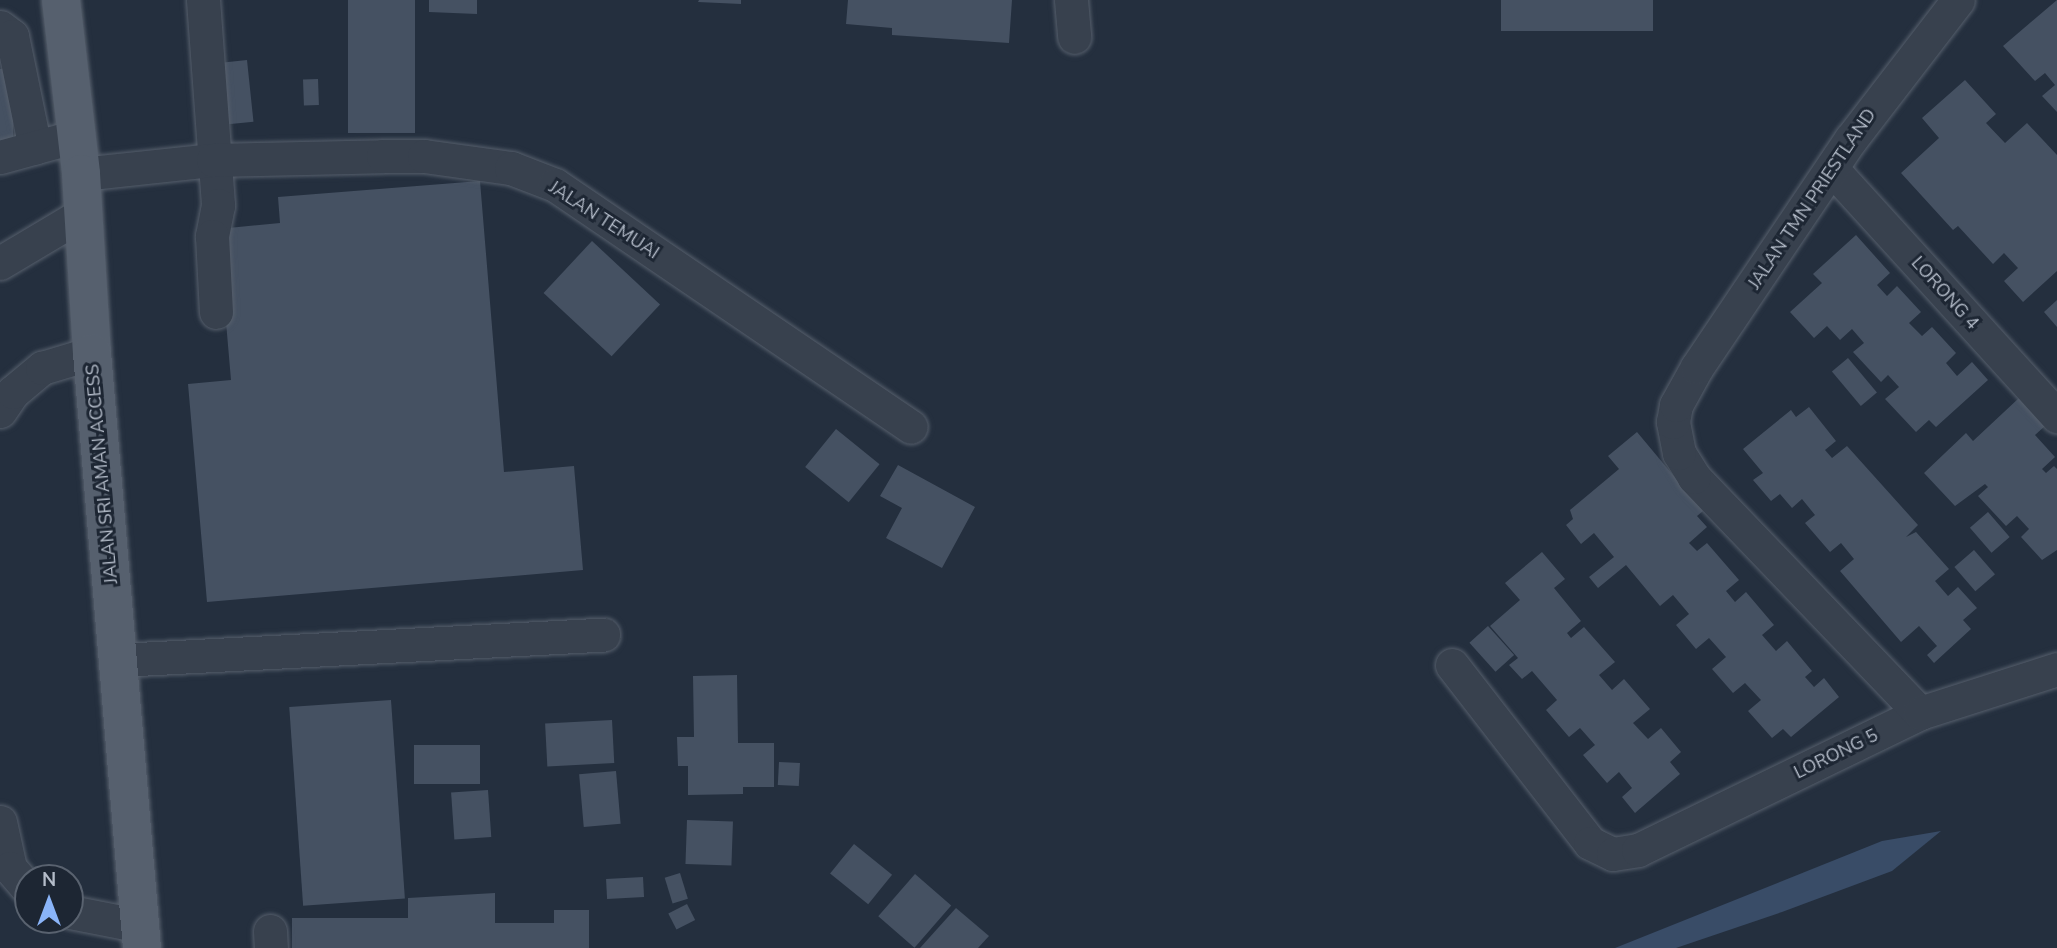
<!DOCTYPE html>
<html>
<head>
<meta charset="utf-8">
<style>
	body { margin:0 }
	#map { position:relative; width:2057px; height:948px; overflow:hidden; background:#242f3e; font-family:"Nunito Sans",sans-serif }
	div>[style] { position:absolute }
	.water>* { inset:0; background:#394c67 }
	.building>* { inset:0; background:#455162; transform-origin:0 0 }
	.roads { filter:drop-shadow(0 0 2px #565f6c) drop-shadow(0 0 2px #565f6c) }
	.minor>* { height:33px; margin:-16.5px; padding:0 16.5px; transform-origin:16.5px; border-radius:16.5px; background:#38414e }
	.major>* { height:38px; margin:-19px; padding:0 19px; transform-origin:19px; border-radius:19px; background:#56606e }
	span { translate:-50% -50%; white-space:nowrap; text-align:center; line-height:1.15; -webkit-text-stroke:6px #1d2633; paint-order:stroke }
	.street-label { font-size:18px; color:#b4bcc9 }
	.north { position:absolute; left:14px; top:864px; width:70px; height:70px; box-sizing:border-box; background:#1d2633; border:2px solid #59626f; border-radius:50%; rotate:0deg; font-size:19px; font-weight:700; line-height:28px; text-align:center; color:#b4bcc9 }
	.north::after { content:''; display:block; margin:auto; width:24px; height:32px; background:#8ab4f8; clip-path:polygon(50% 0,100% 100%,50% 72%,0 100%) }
</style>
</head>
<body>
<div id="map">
	<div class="water">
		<i style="clip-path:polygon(1941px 831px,1892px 871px,1782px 912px,1676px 948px,1615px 948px,1882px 841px)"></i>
	</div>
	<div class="building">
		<i style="left:348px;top:0;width:67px;height:133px"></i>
		<i style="clip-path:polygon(429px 0,477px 0,477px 14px,429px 12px)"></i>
		<i style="clip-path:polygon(699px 0,741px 0,741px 4px,698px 2px)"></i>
		<i style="clip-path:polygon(848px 0,1012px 0,1009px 43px,892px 35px,892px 28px,846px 24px)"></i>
		<i style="left:1501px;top:0;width:152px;height:31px"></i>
		<i style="clip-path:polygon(2057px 0,2057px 112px,2042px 96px,2055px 85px,2045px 73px,2035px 81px,2003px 46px)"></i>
		<i style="left:247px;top:60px;width:62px;height:33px;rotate:84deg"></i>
		<i style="left:0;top:69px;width:13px;height:74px"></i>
		<i style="left:318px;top:79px;width:26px;height:15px;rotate:88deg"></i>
		<i style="clip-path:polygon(1965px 80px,1996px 114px,1986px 123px,2005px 143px,2027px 123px,2057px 155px,2057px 271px,2023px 302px,2004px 281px,2018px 268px,2004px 253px,1993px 264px,1958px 226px,1953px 230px,1901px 173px,1939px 138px,1922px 118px)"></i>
		<i style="clip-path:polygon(480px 181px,504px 472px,574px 466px,583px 570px,207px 602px,188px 384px,231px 380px,218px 229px,280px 223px,278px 197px)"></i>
		<i style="clip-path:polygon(1856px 235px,1890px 273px,1877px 285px,1887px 296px,1897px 286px,1921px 312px,1909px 323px,1922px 336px,1932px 327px,1956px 353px,1946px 363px,1957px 376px,1972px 362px,1988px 380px,1936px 427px,1929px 420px,1916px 432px,1885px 399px,1899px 387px,1888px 375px,1881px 382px,1853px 352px,1864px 343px,1852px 329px,1840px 340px,1827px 326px,1814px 338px,1790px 312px,1822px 283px,1813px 274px)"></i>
		<i style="left:592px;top:241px;width:93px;height:71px;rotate:43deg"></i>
		<i style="clip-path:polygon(2057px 300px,2057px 327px,2044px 312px)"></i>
		<i style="left:1848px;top:358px;width:45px;height:21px;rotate:50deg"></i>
		<i style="clip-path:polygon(2019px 398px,2045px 426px,2035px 435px,2055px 457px,2042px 469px,2046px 473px,2054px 466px,2057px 469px,2057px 550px,2042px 560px,2021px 537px,2029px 529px,2017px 516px,2006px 526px,1978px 496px,1988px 487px,1985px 484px,1955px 506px,1924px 473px,1966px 433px,1973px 441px)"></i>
		<i style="clip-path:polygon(1809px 407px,1836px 441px,1825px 450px,1832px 458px,1847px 446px,1918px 525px,1906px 537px,1916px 532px,1949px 569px,1935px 581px,1948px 596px,1958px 587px,1977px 608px,1963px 620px,1971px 629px,1934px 663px,1927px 655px,1937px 646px,1919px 626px,1901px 642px,1840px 571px,1854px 559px,1841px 543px,1830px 552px,1805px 523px,1815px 515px,1802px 499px,1792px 508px,1780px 494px,1771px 501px,1753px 480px,1763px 473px,1743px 449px,1791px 410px,1796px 417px)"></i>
		<i style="left:836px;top:429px;width:56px;height:49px;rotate:39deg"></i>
		<i style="clip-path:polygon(1637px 432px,1703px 511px,1697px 516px,1707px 527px,1689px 543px,1697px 551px,1707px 543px,1739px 580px,1726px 591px,1735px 602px,1746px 592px,1774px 625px,1762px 635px,1776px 651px,1787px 641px,1812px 671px,1805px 677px,1814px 687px,1824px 678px,1839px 697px,1791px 737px,1783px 729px,1772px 738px,1748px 711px,1761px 700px,1745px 683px,1733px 693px,1712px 669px,1726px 657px,1709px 638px,1696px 649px,1676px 625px,1689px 614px,1673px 595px,1660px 606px,1626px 565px,1598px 588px,1589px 577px,1614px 557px,1594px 533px,1581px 544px,1566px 525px,1573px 519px,1570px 510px,1619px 469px,1608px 456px)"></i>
		<i style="clip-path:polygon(898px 465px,975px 507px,942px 568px,886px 538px,902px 508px,880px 496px)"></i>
		<i style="left:1988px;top:512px;width:33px;height:24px;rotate:49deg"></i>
		<i style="left:1974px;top:550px;width:32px;height:26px;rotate:49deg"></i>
		<i style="clip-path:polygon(1542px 552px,1565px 579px,1554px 588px,1581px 621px,1567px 633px,1571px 638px,1584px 627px,1615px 662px,1599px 675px,1612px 690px,1624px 679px,1650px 709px,1633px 723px,1648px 739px,1661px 728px,1681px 752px,1670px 762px,1680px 774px,1635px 813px,1622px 797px,1632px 788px,1619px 772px,1607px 783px,1583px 755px,1595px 745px,1580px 728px,1569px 737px,1546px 710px,1557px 700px,1532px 671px,1522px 679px,1509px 665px,1518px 658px,1490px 626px,1520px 600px,1505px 583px)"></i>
		<i style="left:1488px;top:626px;width:39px;height:25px;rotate:48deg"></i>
		<i style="clip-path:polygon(737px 675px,738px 743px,774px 743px,774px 787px,743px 787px,743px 794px,688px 795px,688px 766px,678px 766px,677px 737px,694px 737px,693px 676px)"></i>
		<i style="left:391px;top:700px;width:199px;height:102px;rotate:86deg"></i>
		<i style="left:612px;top:720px;width:43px;height:67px;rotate:87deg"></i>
		<i style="left:480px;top:745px;width:39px;height:66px;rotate:90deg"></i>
		<i style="left:779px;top:762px;width:21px;height:23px;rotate:3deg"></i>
		<i style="left:616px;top:771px;width:53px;height:37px;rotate:85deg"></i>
		<i style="left:488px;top:790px;width:47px;height:37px;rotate:86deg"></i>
		<i style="left:687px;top:820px;width:46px;height:44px;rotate:2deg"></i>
		<i style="left:854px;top:844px;width:49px;height:38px;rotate:39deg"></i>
		<i style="left:680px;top:873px;width:27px;height:16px;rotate:73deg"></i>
		<i style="left:915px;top:874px;width:48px;height:56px;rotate:41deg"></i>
		<i style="left:643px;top:877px;width:20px;height:37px;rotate:87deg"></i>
		<i style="clip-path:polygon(495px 893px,495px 923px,554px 923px,554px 910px,589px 910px,589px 948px,292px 948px,292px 918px,408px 918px,408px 898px)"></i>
		<i style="left:687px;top:904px;width:18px;height:21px;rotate:63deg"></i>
		<i style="clip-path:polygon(956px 908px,989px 936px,978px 948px,920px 948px)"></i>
	</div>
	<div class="roads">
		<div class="minor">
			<i style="left:203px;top:0;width:206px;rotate:85.8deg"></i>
			<i style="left:218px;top:205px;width:32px;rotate:101deg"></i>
			<i style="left:212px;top:236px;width:76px;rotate:87deg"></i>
			<i style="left:1071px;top:0;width:37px;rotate:85deg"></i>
			<i style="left:0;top:27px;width:15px;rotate:37deg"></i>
			<i style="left:12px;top:36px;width:114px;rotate:78.4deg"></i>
			<i style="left:0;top:157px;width:80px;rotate:-15.3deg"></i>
			<i style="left:1833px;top:170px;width:333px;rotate:47.7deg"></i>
			<i style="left:81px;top:174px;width:133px;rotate:-6.1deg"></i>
			<i style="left:213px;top:160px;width:170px;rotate:-1.3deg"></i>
			<i style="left:383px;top:156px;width:41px"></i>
			<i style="left:424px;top:156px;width:88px;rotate:7.9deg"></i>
			<i style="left:511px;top:168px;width:47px;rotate:21.1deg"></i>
			<i style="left:555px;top:185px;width:430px;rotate:34.2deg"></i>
			<i style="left:0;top:263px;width:98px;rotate:-30.8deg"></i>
			<i style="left:0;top:411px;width:23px;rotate:-56deg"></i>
			<i style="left:13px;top:392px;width:38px;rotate:-40deg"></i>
			<i style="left:42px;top:368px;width:52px;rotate:-16.7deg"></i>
			<i style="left:119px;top:660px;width:485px;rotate:-3deg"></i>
			<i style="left:1452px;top:665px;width:225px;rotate:52.2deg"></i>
			<i style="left:1590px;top:843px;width:25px;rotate:26deg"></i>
			<i style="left:1613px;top:854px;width:25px;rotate:-9deg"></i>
			<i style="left:1638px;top:850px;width:314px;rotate:-25.9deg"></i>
			<i style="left:1920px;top:713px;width:327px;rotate:-133.8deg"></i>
			<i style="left:1694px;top:477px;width:28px;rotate:-122deg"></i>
			<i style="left:1679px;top:453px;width:32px;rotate:-101deg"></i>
			<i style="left:1673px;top:422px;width:17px;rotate:-80deg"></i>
			<i style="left:1676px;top:405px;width:43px;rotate:-61.1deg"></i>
			<i style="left:1697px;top:367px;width:275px;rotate:-56deg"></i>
			<i style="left:1851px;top:139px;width:175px;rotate:-52.4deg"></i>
			<i style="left:1920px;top:713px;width:144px;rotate:-17.8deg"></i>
			<i style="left:0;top:822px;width:47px;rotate:77.7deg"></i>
			<i style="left:10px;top:868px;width:28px;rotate:49deg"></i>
			<i style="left:70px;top:912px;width:73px;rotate:11deg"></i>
			<i style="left:270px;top:931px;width:17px;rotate:87deg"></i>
		</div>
		<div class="major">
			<i style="left:61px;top:0;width:175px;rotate:83.4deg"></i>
			<i style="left:81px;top:174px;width:179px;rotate:86.5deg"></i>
			<i style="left:92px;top:353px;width:597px;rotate:85.2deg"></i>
		</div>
	</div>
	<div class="street-label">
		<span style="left:1812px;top:199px;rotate:-56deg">JALAN TMN PRIESTLAND</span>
		<span style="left:604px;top:220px;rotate:33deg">JALAN TEMUAI</span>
		<span style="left:1945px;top:293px;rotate:48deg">LORONG 4</span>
		<span style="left:102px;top:474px;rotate:-95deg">JALAN SRI AMAN ACCESS</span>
		<span style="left:1836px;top:754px;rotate:-26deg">LORONG 5</span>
	</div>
	<div class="north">N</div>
</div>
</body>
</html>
